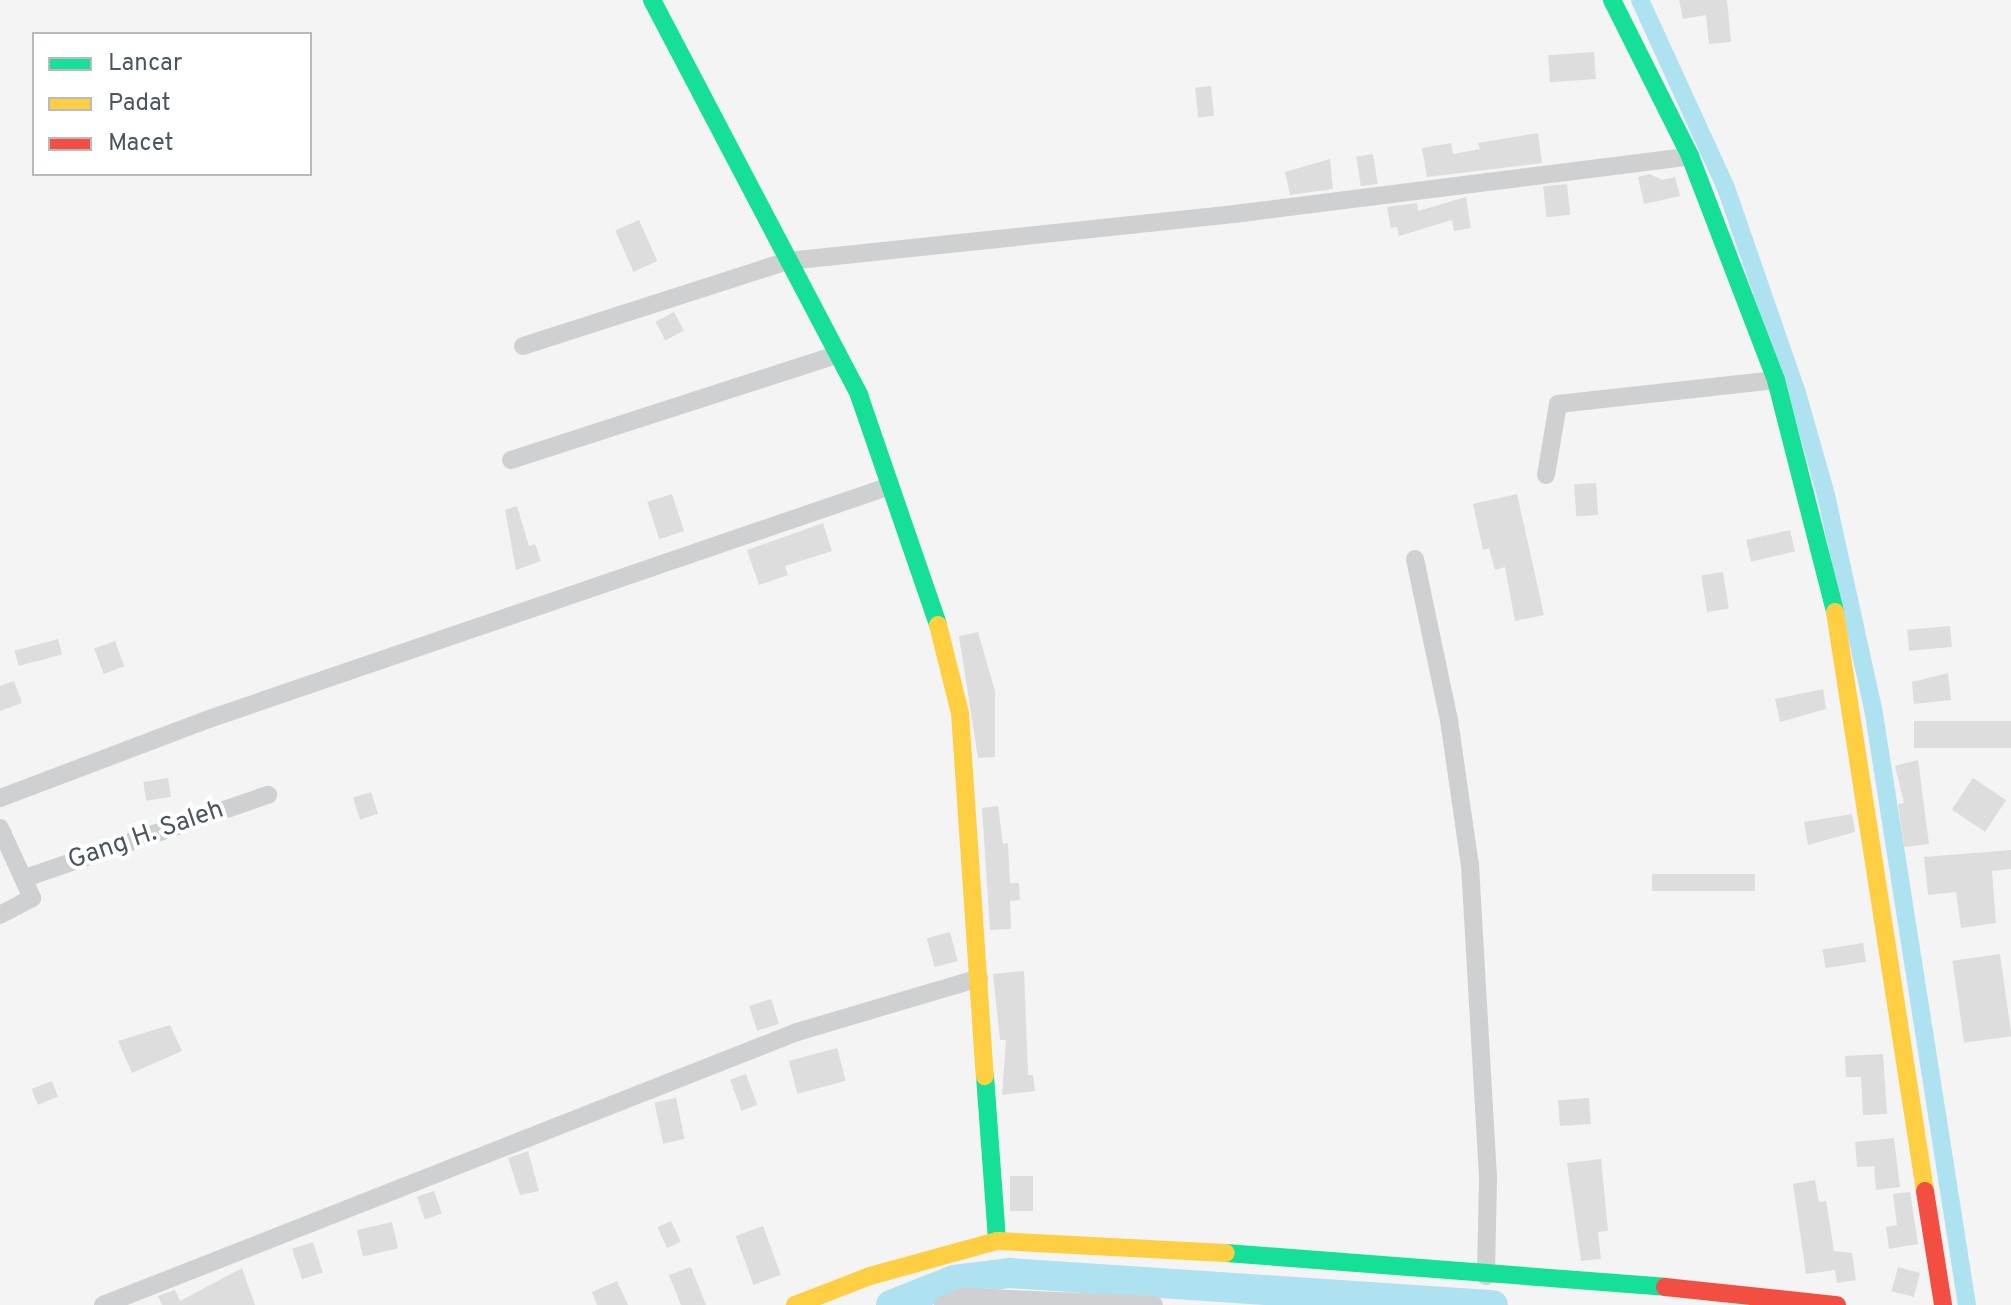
<!DOCTYPE html>
<html>
<head>
<meta charset="utf-8">
<style>
	body { margin:0 }
	#map { position:relative; width:2011px; height:1305px; overflow:hidden; background:#f4f4f4; font-family:Overpass,sans-serif }
	div>[style] { position:absolute }
	.canal>* { height:18px; margin:-9px; padding:0 9px; transform-origin:9px; border-radius:9px; background:#aee2f0 }
	.river>* { height:30px; margin:-15px; padding:0 15px; transform-origin:15px; border-radius:15px; background:#aee2f0 }
	.building>* { inset:0; background:#ddddde; transform-origin:0 0 }
	.street>* { height:18px; margin:-9px; padding:0 9px; transform-origin:9px; border-radius:9px; background:#ced0d2 }
	.fast>* { height:18px; margin:-9px; padding:0 9px; transform-origin:9px; border-radius:9px; background:#16e098 }
	.slow>* { height:18px; margin:-9px; padding:0 9px; transform-origin:9px; border-radius:9px; background:#ffcf43 }
	.jam>* { height:18px; margin:-9px; padding:0 9px; transform-origin:9px; border-radius:9px; background:#f24e42 }
	span { translate:-50% -50%; white-space:nowrap; text-align:center; line-height:1.15; -webkit-text-stroke:8px #fff; paint-order:stroke }
	.street-label { font-size:26px; color:#4a5661 }
	.legend { position:absolute; left:32px; top:32px; width:280px; height:144px; box-sizing:border-box; background:#fff; border:2px solid #b7bbc0; margin:0; padding:10px 14px; list-style:none; font-size:24px; color:#4a5661 }
	.legend li { display:flex; align-items:center; gap:16px; height:40px }
	.legend b { width:40px; border:2px solid #b7bbc0 }
</style>
</head>
<body>
<div id="map">
	<div class="canal">
		<i style="left:1640px;top:0;width:207px;rotate:65.4deg"></i>
		<i style="left:1726px;top:188px;width:217px;rotate:70.9deg"></i>
		<i style="left:1797px;top:393px;width:106px;rotate:74.1deg"></i>
		<i style="left:1826px;top:495px;width:224px;rotate:77.6deg"></i>
		<i style="left:1874px;top:714px;width:598px;rotate:81.06deg"></i>
	</div>
	<div class="river">
		<i style="left:891px;top:1305px;width:68px;rotate:-21.6deg"></i>
		<i style="left:954px;top:1280px;width:55px;rotate:-7.3deg"></i>
		<i style="left:1009px;top:1273px;width:485px;rotate:3.8deg"></i>
	</div>
	<div class="building">
		<i style="clip-path:polygon(1679px 0,1727px 0,1731px 42px,1709px 44px,1706px 15px,1683px 19px)"></i>
		<i style="left:1594px;top:52px;width:27px;height:46px;rotate:86deg"></i>
		<i style="left:1211px;top:86px;width:30px;height:16px;rotate:84deg"></i>
		<i style="clip-path:polygon(1538px 133px,1542px 163px,1427px 177px,1422px 148px,1451px 143px,1453px 154px,1480px 149px,1478px 143px)"></i>
		<i style="left:1373px;top:154px;width:30px;height:17px;rotate:81deg"></i>
		<i style="clip-path:polygon(1330px 159px,1333px 189px,1290px 195px,1285px 172px)"></i>
		<i style="clip-path:polygon(1650px 174px,1662px 180px,1675px 177px,1680px 196px,1644px 204px,1638px 177px)"></i>
		<i style="left:1567px;top:184px;width:31px;height:24px;rotate:84deg"></i>
		<i style="clip-path:polygon(1466px 197px,1471px 228px,1454px 231px,1452px 220px,1399px 236px,1397px 227px,1391px 228px,1387px 207px,1417px 203px,1418px 211px)"></i>
		<i style="left:639px;top:220px;width:45px;height:26px;rotate:66deg"></i>
		<i style="left:674px;top:312px;width:21px;height:21px;rotate:62deg"></i>
		<i style="left:1596px;top:483px;width:32px;height:22px;rotate:86deg"></i>
		<i style="left:672px;top:494px;width:39px;height:26px;rotate:72deg"></i>
		<i style="clip-path:polygon(1517px 494px,1544px 615px,1515px 621px,1505px 567px,1495px 570px,1489px 548px,1483px 550px,1473px 504px)"></i>
		<i style="clip-path:polygon(517px 506px,529px 546px,535px 544px,541px 561px,516px 570px,505px 510px)"></i>
		<i style="clip-path:polygon(823px 523px,832px 551px,785px 566px,788px 575px,759px 585px,747px 550px)"></i>
		<i style="left:1790px;top:530px;width:22px;height:45px;rotate:77deg"></i>
		<i style="left:1723px;top:572px;width:37px;height:22px;rotate:81deg"></i>
		<i style="left:1950px;top:626px;width:21px;height:43px;rotate:85deg"></i>
		<i style="clip-path:polygon(978px 632px,995px 691px,995px 757px,978px 758px,959px 636px)"></i>
		<i style="left:58px;top:639px;width:16px;height:45px;rotate:75deg"></i>
		<i style="left:115px;top:641px;width:27px;height:22px;rotate:70deg"></i>
		<i style="clip-path:polygon(1948px 673px,1951px 700px,1914px 704px,1912px 682px)"></i>
		<i style="clip-path:polygon(14px 681px,22px 703px,0 711px,0 686px)"></i>
		<i style="clip-path:polygon(1823px 689px,1826px 709px,1780px 722px,1775px 699px)"></i>
		<i style="left:2011px;top:721px;width:27px;height:97px;rotate:90deg"></i>
		<i style="clip-path:polygon(1918px 760px,1929px 844px,1904px 847px,1898px 804px,1904px 803px,1895px 766px)"></i>
		<i style="left:168px;top:778px;width:19px;height:25px;rotate:81deg"></i>
		<i style="left:1973px;top:778px;width:40px;height:38px;rotate:34deg"></i>
		<i style="left:371px;top:792px;width:23px;height:19px;rotate:72deg"></i>
		<i style="clip-path:polygon(998px 806px,1003px 844px,1008px 843px,1010px 883px,1019px 883px,1020px 900px,1010px 901px,1011px 929px,990px 930px,982px 808px)"></i>
		<i style="clip-path:polygon(1852px 814px,1855px 832px,1808px 845px,1804px 822px)"></i>
		<i style="clip-path:polygon(2011px 850px,2011px 869px,1992px 871px,1996px 923px,1961px 928px,1956px 892px,1928px 895px,1924px 857px)"></i>
		<i style="left:1755px;top:874px;width:17px;height:103px;rotate:90deg"></i>
		<i style="left:950px;top:932px;width:30px;height:24px;rotate:75deg"></i>
		<i style="left:1863px;top:943px;width:19px;height:41px;rotate:81deg"></i>
		<i style="left:2000px;top:954px;width:83px;height:48px;rotate:82deg"></i>
		<i style="clip-path:polygon(1024px 971px,1028px 1075px,1033px 1075px,1035px 1091px,1002px 1095px,1006px 1040px,1000px 1040px,993px 974px)"></i>
		<i style="left:771px;top:999px;width:26px;height:23px;rotate:72deg"></i>
		<i style="clip-path:polygon(170px 1025px,182px 1051px,132px 1073px,118px 1041px)"></i>
		<i style="left:837px;top:1048px;width:34px;height:50px;rotate:75deg"></i>
		<i style="clip-path:polygon(1883px 1054px,1887px 1114px,1863px 1115px,1861px 1077px,1846px 1077px,1845px 1056px)"></i>
		<i style="left:746px;top:1074px;width:33px;height:17px;rotate:70deg"></i>
		<i style="left:52px;top:1081px;width:17px;height:22px;rotate:69deg"></i>
		<i style="left:676px;top:1098px;width:42px;height:22px;rotate:78deg"></i>
		<i style="left:1589px;top:1098px;width:26px;height:31px;rotate:86deg"></i>
		<i style="clip-path:polygon(1894px 1138px,1900px 1187px,1876px 1190px,1874px 1166px,1857px 1167px,1855px 1142px)"></i>
		<i style="clip-path:polygon(528px 1151px,539px 1191px,520px 1195px,508px 1158px)"></i>
		<i style="clip-path:polygon(1601px 1159px,1608px 1231px,1598px 1232px,1601px 1259px,1581px 1261px,1567px 1163px)"></i>
		<i style="left:1010px;top:1176px;width:23px;height:35px"></i>
		<i style="clip-path:polygon(1815px 1180px,1819px 1202px,1826px 1201px,1834px 1251px,1852px 1253px,1856px 1280px,1837px 1283px,1835px 1270px,1806px 1274px,1793px 1184px)"></i>
		<i style="left:434px;top:1191px;width:24px;height:18px;rotate:71deg"></i>
		<i style="clip-path:polygon(1910px 1192px,1918px 1244px,1889px 1249px,1886px 1227px,1897px 1225px,1893px 1194px)"></i>
		<i style="left:671px;top:1221px;width:23px;height:15px;rotate:65deg"></i>
		<i style="left:392px;top:1222px;width:27px;height:36px;rotate:77deg"></i>
		<i style="left:763px;top:1226px;width:52px;height:29px;rotate:70deg"></i>
		<i style="left:313px;top:1242px;width:32px;height:22px;rotate:72deg"></i>
		<i style="clip-path:polygon(691px 1267px,706px 1305px,681px 1305px,669px 1275px)"></i>
		<i style="left:1898px;top:1267px;width:23px;height:25px;rotate:15deg"></i>
		<i style="clip-path:polygon(242px 1268px,255px 1305px,162px 1305px,158px 1296px,175px 1290px,180px 1301px)"></i>
		<i style="clip-path:polygon(617px 1281px,628px 1305px,597px 1305px,592px 1292px)"></i>
	</div>
	<div class="street">
		<i style="left:523px;top:346px;width:278px;rotate:-17.8deg"></i>
		<i style="left:788px;top:261px;width:448px;rotate:-6deg"></i>
		<i style="left:1234px;top:214px;width:460px;rotate:-7.2deg"></i>
		<i style="left:511px;top:460px;width:342px;rotate:-17.9deg"></i>
		<i style="left:1546px;top:475px;width:72px;rotate:-80.4deg"></i>
		<i style="left:1558px;top:404px;width:219px;rotate:-6.3deg"></i>
		<i style="left:1415px;top:559px;width:165px;rotate:78.1deg"></i>
		<i style="left:1449px;top:720px;width:147px;rotate:81.8deg"></i>
		<i style="left:1470px;top:865px;width:314px;rotate:86.7deg"></i>
		<i style="left:1488px;top:1178px;width:98px;rotate:91.2deg"></i>
		<i style="left:0;top:798px;width:223px;rotate:-20.7deg"></i>
		<i style="left:209px;top:719px;width:720px;rotate:-18.89deg"></i>
		<i style="left:0;top:828px;width:77px;rotate:65.4deg"></i>
		<i style="left:32px;top:898px;width:36px;rotate:152deg"></i>
		<i style="left:25px;top:878px;width:257px;rotate:-18.9deg"></i>
		<i style="left:103px;top:1305px;width:746px;rotate:-21.47deg"></i>
		<i style="left:797px;top:1032px;width:190px;rotate:-16.5deg"></i>
		<i style="left:943px;top:1305px;width:22px;rotate:-21deg"></i>
		<i style="left:964px;top:1297px;width:190px;rotate:2.4deg"></i>
	</div>
	<div class="fast">
		<i style="left:652px;top:0;width:446px;rotate:62.3deg"></i>
		<i style="left:859px;top:395px;width:243px;rotate:71deg"></i>
		<i style="left:1612px;top:0;width:174px;rotate:63.4deg"></i>
		<i style="left:1690px;top:156px;width:240px;rotate:69deg"></i>
		<i style="left:1776px;top:380px;width:239px;rotate:75.7deg"></i>
		<i style="left:985px;top:1076px;width:165px;rotate:85.8deg"></i>
		<i style="left:1226px;top:1253px;width:440px;rotate:4.4deg"></i>
	</div>
	<div class="slow">
		<i style="left:1835px;top:612px;width:586px;rotate:81.16deg"></i>
		<i style="left:938px;top:625px;width:91px;rotate:76deg"></i>
		<i style="left:960px;top:713px;width:364px;rotate:86.1deg"></i>
		<i style="left:795px;top:1305px;width:80px;rotate:-21.1deg"></i>
		<i style="left:870px;top:1276px;width:132px;rotate:-15.4deg"></i>
		<i style="left:997px;top:1241px;width:229px;rotate:3deg"></i>
	</div>
	<div class="jam">
		<i style="left:1925px;top:1191px;width:115px;rotate:81deg"></i>
		<i style="left:1665px;top:1287px;width:173px;rotate:6deg"></i>
	</div>
	<div class="street-label">
		<span style="left:146px;top:836px;rotate:-19deg">Gang H. Saleh</span>
	</div>
	<ul class="legend">
	<li><b style="height:10px;background:#16e098"></b>Lancar</li>
	<li><b style="height:10px;background:#ffcf43"></b>Padat</li>
	<li><b style="height:10px;background:#f24e42"></b>Macet</li>
	</ul>
</div>
</body>
</html>
